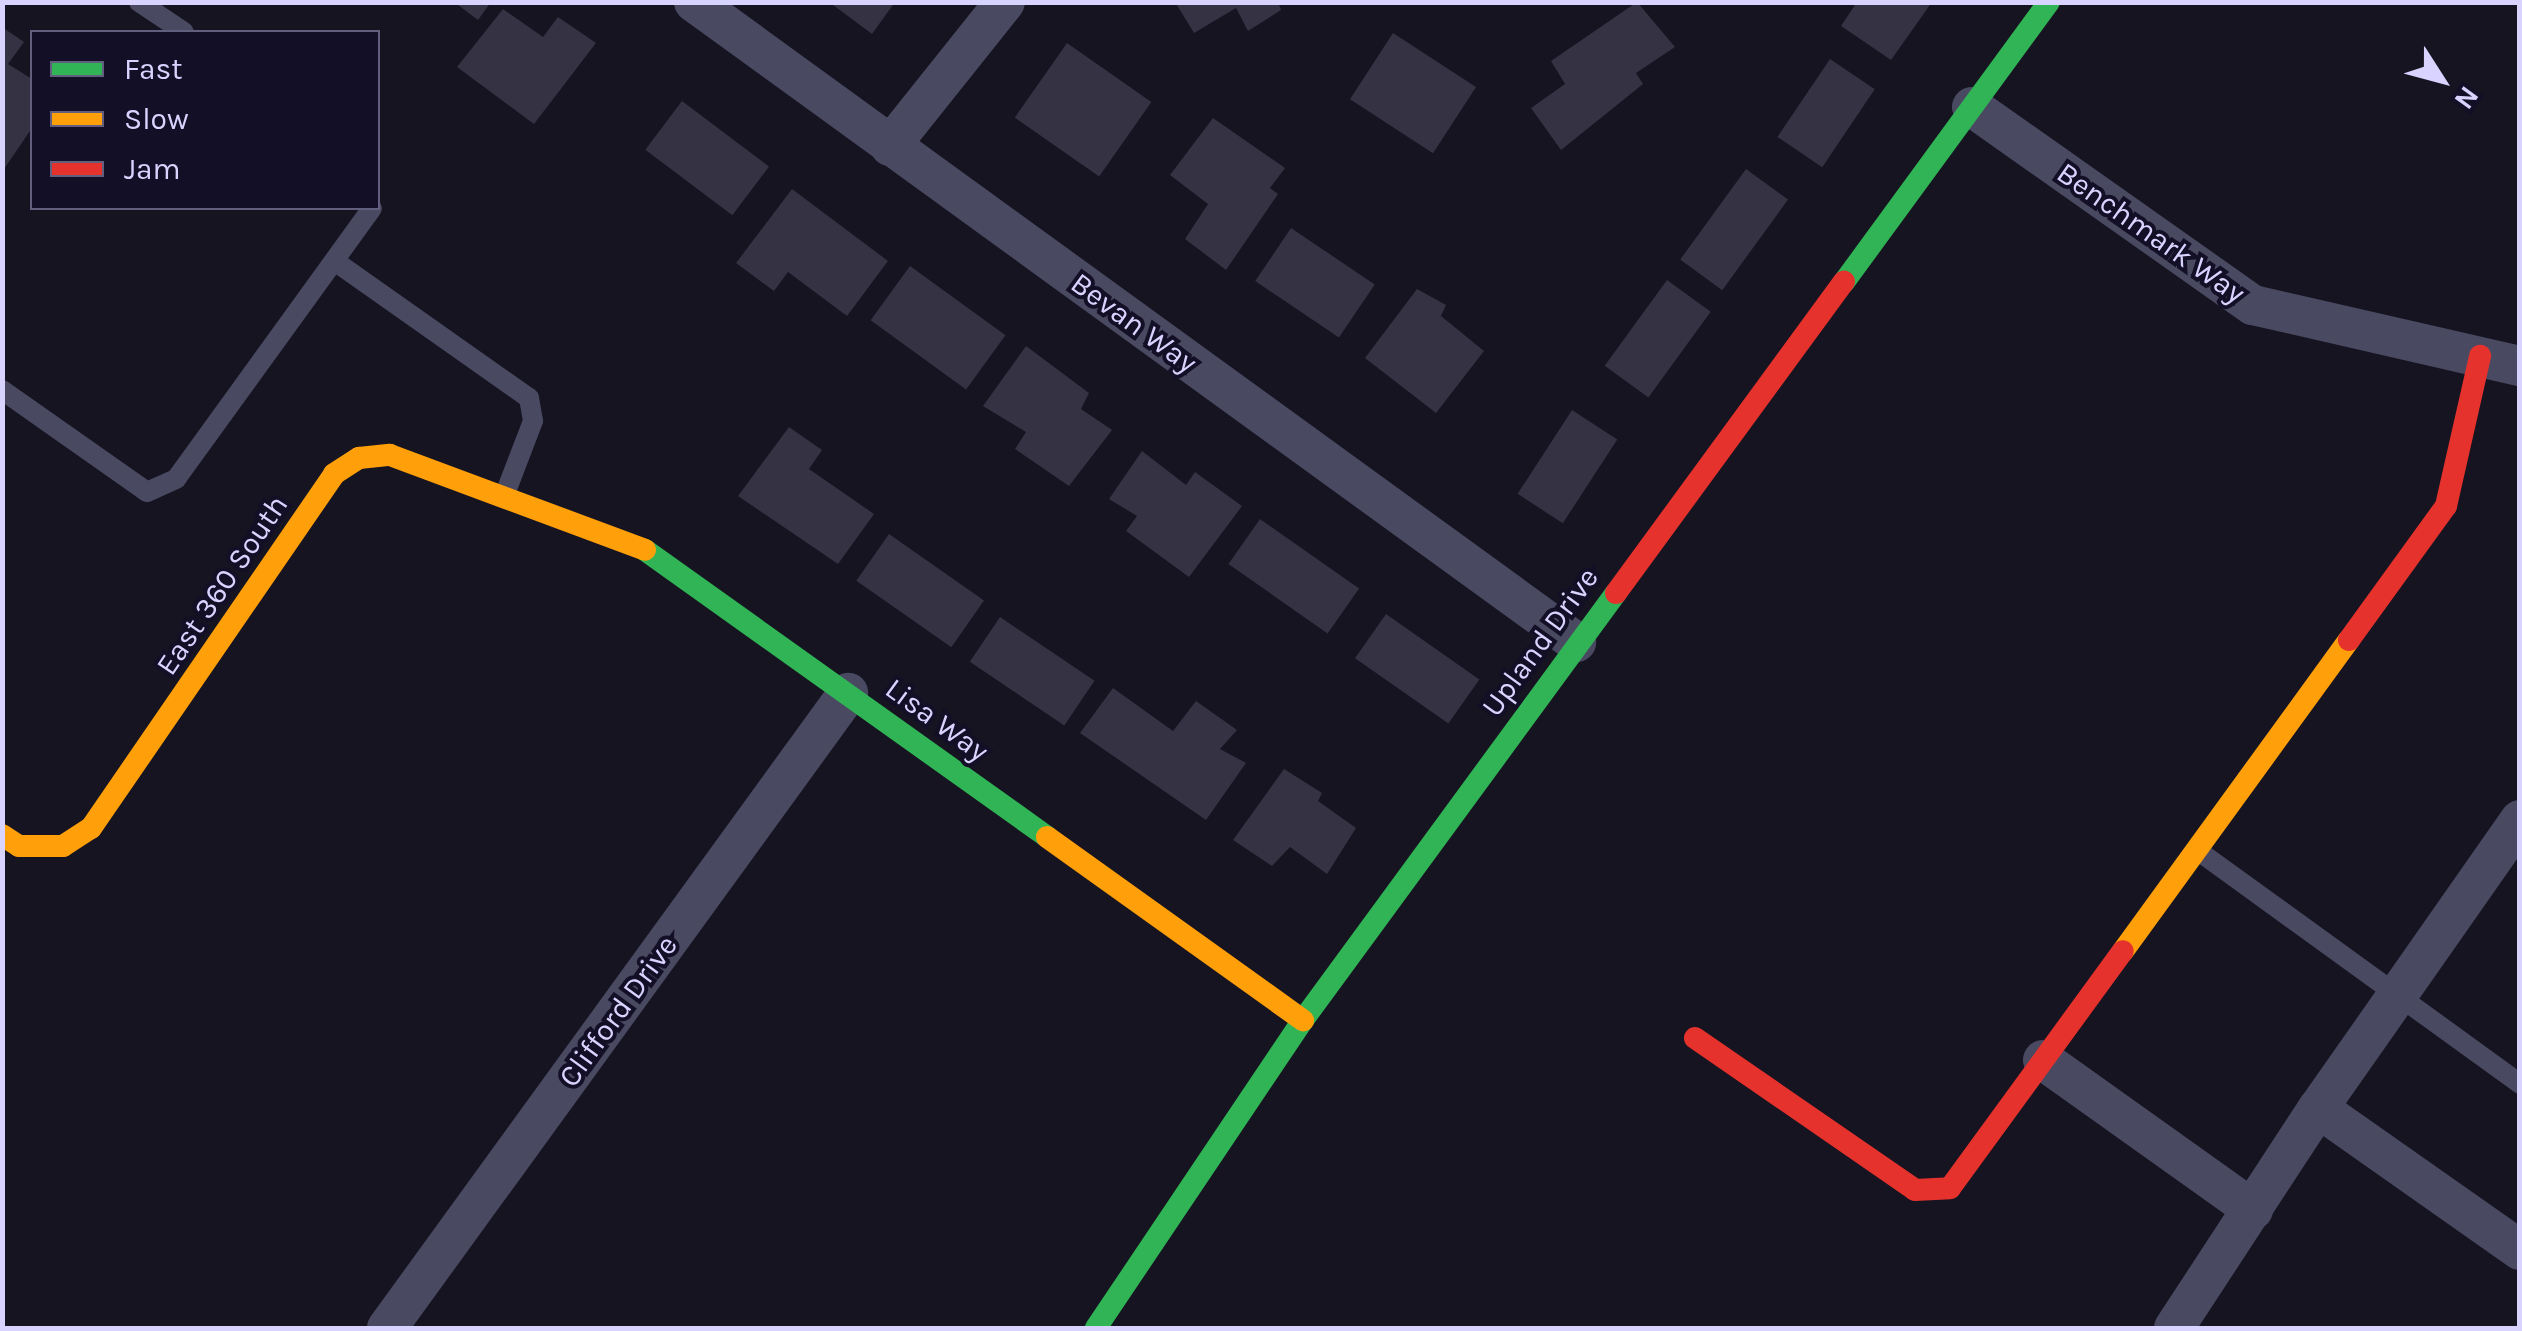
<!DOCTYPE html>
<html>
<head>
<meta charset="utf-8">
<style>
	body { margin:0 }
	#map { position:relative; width:2522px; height:1331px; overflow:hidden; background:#161421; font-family:Karla,sans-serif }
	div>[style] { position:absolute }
	.building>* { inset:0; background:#343243; transform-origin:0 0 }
	.lane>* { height:20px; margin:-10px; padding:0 10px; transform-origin:10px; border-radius:10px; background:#4a4962 }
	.street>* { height:40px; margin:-20px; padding:0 20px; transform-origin:20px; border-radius:20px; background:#4a4962 }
	.fast>* { height:22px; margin:-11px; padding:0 11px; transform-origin:11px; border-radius:11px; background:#30b455 }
	.slow>* { height:22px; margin:-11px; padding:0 11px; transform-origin:11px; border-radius:11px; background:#ff9f0a }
	.jam>* { height:22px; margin:-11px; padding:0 11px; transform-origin:11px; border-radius:11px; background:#e5322d }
	span { translate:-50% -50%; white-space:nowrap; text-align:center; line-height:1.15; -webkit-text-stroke:8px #130f26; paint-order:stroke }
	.street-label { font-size:30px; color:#d9d4ff }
	.frame { position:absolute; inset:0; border:5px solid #d9d4ff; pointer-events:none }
	.legend { position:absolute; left:30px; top:30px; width:350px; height:180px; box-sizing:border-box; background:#130f26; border:2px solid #625e7d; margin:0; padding:12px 18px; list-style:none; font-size:30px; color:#d9d4ff }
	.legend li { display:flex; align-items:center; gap:20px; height:50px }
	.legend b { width:50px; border:2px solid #625e7d }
	.north { position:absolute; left:2392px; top:30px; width:100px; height:100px; -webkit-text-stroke:8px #130f26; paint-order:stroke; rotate:126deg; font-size:28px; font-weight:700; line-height:40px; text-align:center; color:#d9d4ff }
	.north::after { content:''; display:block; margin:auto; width:35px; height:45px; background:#d9d4ff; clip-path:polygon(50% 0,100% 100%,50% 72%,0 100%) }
</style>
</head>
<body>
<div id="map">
	<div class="building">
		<i style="clip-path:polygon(454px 2px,491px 2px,478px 20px)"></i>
		<i style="clip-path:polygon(829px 2px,895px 2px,872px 34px)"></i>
		<i style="clip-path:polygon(1175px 2px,1278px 2px,1281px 10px,1248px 31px,1236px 8px,1194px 33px)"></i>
		<i style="clip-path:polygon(1637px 2px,1675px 47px,1636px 73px,1643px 84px,1561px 150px,1531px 108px,1565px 84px,1551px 61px)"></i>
		<i style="clip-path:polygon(1857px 2px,1932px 2px,1891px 60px,1841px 26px)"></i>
		<i style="clip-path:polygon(503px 9px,543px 37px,558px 17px,596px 43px,534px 124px,457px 67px)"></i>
		<i style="clip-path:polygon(2px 27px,24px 42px,8px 64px,32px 79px,32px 128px,2px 172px)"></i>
		<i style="left:1393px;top:33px;width:99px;height:79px;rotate:33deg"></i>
		<i style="left:1067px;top:43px;width:103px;height:91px;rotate:35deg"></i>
		<i style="left:1830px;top:59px;width:54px;height:94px;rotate:34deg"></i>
		<i style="left:682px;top:101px;width:109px;height:61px;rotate:37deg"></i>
		<i style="clip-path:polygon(1213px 118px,1285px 168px,1270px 188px,1278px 194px,1226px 270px,1185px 239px,1208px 204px,1170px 175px)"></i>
		<i style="left:1746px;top:169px;width:52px;height:112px;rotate:36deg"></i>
		<i style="clip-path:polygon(792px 189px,888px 261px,847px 316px,788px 272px,774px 291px,736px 263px)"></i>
		<i style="left:1291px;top:228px;width:101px;height:64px;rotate:34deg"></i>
		<i style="left:910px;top:266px;width:118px;height:67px;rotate:36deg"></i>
		<i style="left:1667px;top:280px;width:54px;height:106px;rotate:36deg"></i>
		<i style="clip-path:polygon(1417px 289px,1446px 305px,1441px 316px,1484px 351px,1436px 413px,1365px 358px)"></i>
		<i style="clip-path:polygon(1026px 346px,1089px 393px,1081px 409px,1112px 430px,1069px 486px,1015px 449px,1026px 432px,983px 406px)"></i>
		<i style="left:1572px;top:410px;width:54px;height:100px;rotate:33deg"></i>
		<i style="clip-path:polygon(789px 427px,822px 450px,809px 469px,874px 514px,838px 564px,738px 496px)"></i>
		<i style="clip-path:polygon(1142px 451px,1186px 485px,1195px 472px,1242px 506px,1189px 577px,1126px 531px,1137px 516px,1109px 499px)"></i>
		<i style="left:1260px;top:519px;width:121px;height:55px;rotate:35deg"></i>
		<i style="left:889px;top:534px;width:116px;height:57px;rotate:35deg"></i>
		<i style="left:1386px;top:614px;width:114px;height:54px;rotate:35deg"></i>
		<i style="left:1000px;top:617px;width:114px;height:54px;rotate:34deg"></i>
		<i style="clip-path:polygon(1113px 688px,1173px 731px,1196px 701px,1237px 730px,1220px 749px,1246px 763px,1206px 820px,1080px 733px)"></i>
		<i style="clip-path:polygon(1284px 769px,1322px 793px,1318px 801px,1356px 828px,1327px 874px,1290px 847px,1272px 866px,1233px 840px)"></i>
	</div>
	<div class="lane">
		<i style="left:139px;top:2px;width:54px;rotate:33.7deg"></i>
		<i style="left:336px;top:262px;width:236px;rotate:35.2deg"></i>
		<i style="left:529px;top:398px;width:23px;rotate:80deg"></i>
		<i style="left:533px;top:421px;width:78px;rotate:111deg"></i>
		<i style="left:2px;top:390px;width:177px;rotate:35.1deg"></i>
		<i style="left:147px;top:492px;width:32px;rotate:-24deg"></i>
		<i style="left:176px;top:479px;width:334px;rotate:-54.1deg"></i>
		<i style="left:2197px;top:850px;width:399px;rotate:35.9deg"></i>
	</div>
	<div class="street">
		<i style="left:694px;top:2px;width:1090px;rotate:35.97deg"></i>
		<i style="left:1972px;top:107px;width:344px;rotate:35.2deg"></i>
		<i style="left:2253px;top:305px;width:274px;rotate:12.9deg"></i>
		<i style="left:890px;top:146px;width:184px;rotate:-51.4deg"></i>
		<i style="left:2520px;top:820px;width:352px;rotate:125deg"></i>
		<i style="left:2318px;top:1108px;width:247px;rotate:35.1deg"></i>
		<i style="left:2043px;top:1060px;width:258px;rotate:35.5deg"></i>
		<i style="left:387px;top:1328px;width:785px;rotate:-54.02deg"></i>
		<i style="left:2174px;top:1328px;width:263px;rotate:-56.8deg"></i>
	</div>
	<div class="fast">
		<i style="left:1844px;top:282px;width:347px;rotate:-53.8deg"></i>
		<i style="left:645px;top:550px;width:494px;rotate:35.5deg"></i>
		<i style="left:1096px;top:1328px;width:371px;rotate:-56.1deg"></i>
		<i style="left:1303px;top:1020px;width:529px;rotate:-53.76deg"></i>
	</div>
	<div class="slow">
		<i style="left:2px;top:835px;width:20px;rotate:33deg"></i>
		<i style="left:19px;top:846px;width:44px"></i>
		<i style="left:63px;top:846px;width:33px;rotate:-33deg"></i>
		<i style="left:91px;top:828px;width:429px;rotate:-55.5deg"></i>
		<i style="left:334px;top:474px;width:30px;rotate:-33deg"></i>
		<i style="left:359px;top:458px;width:31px;rotate:-6deg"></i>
		<i style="left:390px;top:455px;width:272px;rotate:20.4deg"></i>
		<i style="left:1047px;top:837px;width:315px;rotate:35.6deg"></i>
		<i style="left:2123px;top:951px;width:384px;rotate:-54deg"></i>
	</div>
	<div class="jam">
		<i style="left:1616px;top:593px;width:386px;rotate:-53.8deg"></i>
		<i style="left:2349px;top:640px;width:165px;rotate:-54.1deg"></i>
		<i style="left:2446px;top:506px;width:154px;rotate:-77.2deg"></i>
		<i style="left:1695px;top:1038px;width:267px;rotate:34.6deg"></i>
		<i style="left:1915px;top:1190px;width:35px;rotate:-3deg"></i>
		<i style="left:1950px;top:1188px;width:293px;rotate:-53.9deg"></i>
	</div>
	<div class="street-label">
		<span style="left:2151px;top:233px;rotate:35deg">Benchmark Way</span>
		<span style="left:1134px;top:323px;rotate:36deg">Bevan Way</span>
		<span style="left:222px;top:585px;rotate:-56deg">East 360 South</span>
		<span style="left:1540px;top:642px;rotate:-54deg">Upland Drive</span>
		<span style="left:937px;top:720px;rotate:36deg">Lisa Way</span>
		<span style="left:618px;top:1011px;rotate:-54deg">Clifford Drive</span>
	</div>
	<div class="frame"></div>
	<ul class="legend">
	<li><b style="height:12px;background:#30b455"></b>Fast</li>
	<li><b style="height:12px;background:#ff9f0a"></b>Slow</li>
	<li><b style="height:12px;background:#e5322d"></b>Jam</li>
	</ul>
	<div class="north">N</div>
</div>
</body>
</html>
